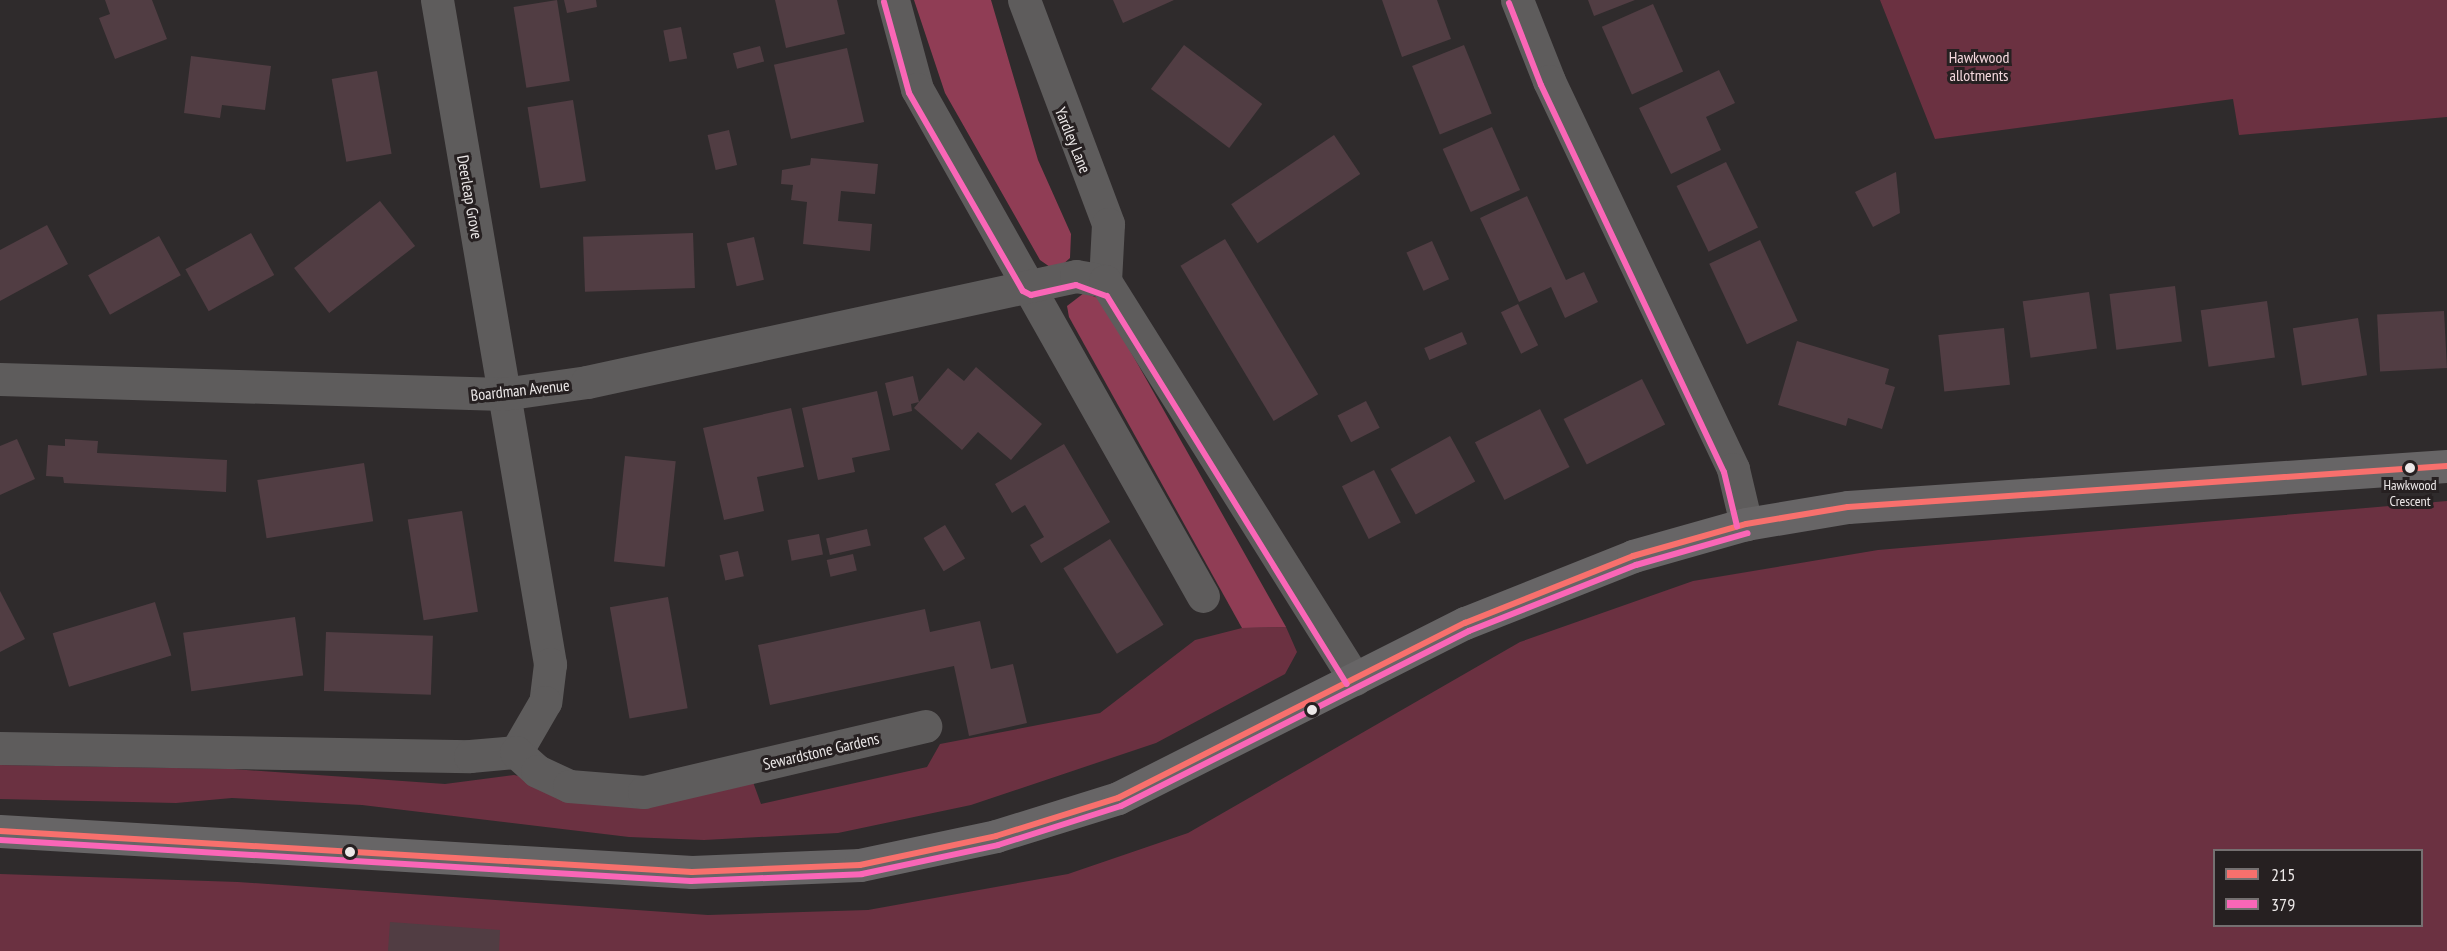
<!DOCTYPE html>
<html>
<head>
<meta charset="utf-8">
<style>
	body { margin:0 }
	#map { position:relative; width:2447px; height:951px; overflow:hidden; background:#2f2b2c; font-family:"PT Sans Narrow",sans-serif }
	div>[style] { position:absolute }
	.green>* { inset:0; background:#6b3141 }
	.forest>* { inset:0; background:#903d55 }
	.building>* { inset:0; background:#513d43; transform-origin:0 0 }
	.minor>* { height:33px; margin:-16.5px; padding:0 16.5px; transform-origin:16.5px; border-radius:16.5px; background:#5e5c5c }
	.major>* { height:33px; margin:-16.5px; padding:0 16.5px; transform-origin:16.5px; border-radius:16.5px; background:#676566 }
	.bus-1>* { height:6px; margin:-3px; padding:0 3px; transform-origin:3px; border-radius:3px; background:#f8706d }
	.bus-2>* { height:6px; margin:-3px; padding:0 3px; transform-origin:3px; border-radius:3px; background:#fa66b7 }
	.dots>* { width:16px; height:16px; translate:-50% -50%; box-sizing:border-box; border:3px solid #262021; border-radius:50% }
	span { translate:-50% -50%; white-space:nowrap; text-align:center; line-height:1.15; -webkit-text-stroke:6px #262021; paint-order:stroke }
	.bus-label { font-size:14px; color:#ece8e8 }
	.park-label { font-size:16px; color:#f5d9de }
	.street-label { font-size:16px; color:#ece8e8 }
	.legend { position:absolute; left:2213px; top:849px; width:210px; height:78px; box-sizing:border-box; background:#262021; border:2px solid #757071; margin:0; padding:8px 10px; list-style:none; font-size:18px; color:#ece8e8 }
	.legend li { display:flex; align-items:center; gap:12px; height:30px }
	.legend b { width:30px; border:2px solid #757071 }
</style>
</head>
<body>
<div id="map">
	<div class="green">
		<i style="clip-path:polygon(1880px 0,2447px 0,2447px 117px,2239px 135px,2233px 99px,1935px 139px)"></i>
		<i style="clip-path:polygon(evenodd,2447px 501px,2447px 951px,0 951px,0 874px,238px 882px,708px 915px,868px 910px,1068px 874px,1188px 833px,1520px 642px,1693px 581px,1878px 550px,2447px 501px,2214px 850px,2422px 850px,2422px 926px,2214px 926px,2214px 850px)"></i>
		<i style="clip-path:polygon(1286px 627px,1297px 652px,1285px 674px,1156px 743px,971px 805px,838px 833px,704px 840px,629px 837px,362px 805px,232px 798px,176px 803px,0 799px,0 765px,233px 769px,445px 784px,514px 775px,623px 797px,749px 771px,761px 804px,927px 767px,940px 744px,1100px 713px,1195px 640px,1242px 628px)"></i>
	</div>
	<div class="forest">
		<i style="clip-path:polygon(914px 0,991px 0,1038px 160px,1071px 234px,1070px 258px,1062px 265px,1050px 267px,1040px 260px,945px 93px)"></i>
		<i style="clip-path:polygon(1084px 293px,1101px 299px,1286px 627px,1242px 628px,1069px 317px,1067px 306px)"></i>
	</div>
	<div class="building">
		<i style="clip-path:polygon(105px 0,152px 0,167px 39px,115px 59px,99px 18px,110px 14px)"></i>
		<i style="left:557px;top:0;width:82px;height:44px;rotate:81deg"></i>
		<i style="clip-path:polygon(564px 0,596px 0,597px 7px,567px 13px)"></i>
		<i style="clip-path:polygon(775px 0,837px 0,845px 34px,786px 48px)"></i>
		<i style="clip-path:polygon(1113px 0,1174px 0,1123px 23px)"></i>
		<i style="clip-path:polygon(1382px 0,1437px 0,1451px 39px,1402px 57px)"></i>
		<i style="clip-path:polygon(1588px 0,1635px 0,1594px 16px)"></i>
		<i style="left:1653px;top:4px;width:74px;height:56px;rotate:66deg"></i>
		<i style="left:681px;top:27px;width:32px;height:18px;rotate:79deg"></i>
		<i style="left:1184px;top:45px;width:98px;height:55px;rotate:37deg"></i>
		<i style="left:1464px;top:45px;width:74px;height:56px;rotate:68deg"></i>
		<i style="left:760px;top:46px;width:16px;height:28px;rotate:75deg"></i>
		<i style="left:847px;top:48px;width:76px;height:75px;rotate:77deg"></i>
		<i style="clip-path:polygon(191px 56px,271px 66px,265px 110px,222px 105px,220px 118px,184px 113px)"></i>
		<i style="clip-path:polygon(1719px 70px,1735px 103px,1706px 117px,1721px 150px,1671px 174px,1639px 108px)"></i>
		<i style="left:377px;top:71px;width:84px;height:46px;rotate:80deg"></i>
		<i style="left:573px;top:100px;width:82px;height:46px;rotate:81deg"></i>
		<i style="left:1492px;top:127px;width:69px;height:54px;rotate:66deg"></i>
		<i style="left:729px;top:130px;width:36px;height:22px;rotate:77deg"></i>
		<i style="left:1334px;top:135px;width:47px;height:124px;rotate:56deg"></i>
		<i style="clip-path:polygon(811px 158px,878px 164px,875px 194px,841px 191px,838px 221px,872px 224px,870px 251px,803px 244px,807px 202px,791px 200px,793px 185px,781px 184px,782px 170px,810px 165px)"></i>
		<i style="left:1726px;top:162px;width:73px;height:55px;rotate:64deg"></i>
		<i style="clip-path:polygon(1896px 172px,1900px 213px,1873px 227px,1855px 192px)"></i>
		<i style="clip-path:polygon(1527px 196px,1566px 280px,1584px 272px,1598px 302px,1565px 318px,1551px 287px,1519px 302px,1480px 218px)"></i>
		<i style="left:380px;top:201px;width:57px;height:109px;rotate:52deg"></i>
		<i style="clip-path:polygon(47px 225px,68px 264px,0 301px,0 250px)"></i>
		<i style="left:251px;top:233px;width:48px;height:75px;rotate:61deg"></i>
		<i style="left:693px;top:233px;width:55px;height:110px;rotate:88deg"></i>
		<i style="left:159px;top:236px;width:45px;height:81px;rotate:61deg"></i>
		<i style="left:754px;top:237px;width:44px;height:28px;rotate:77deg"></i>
		<i style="left:1225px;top:239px;width:181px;height:52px;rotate:59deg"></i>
		<i style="left:1760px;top:240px;width:89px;height:56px;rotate:65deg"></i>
		<i style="left:1432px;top:241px;width:42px;height:28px;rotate:66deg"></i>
		<i style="left:2175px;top:286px;width:56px;height:66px;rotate:83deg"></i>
		<i style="left:2089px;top:292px;width:57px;height:67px;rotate:82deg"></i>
		<i style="left:2267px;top:301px;width:57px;height:67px;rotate:82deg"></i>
		<i style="left:1518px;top:304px;width:46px;height:19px;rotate:64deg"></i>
		<i style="left:2444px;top:311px;width:57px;height:67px;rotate:87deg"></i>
		<i style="left:2358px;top:318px;width:58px;height:66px;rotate:81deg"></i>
		<i style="left:2004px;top:328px;width:57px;height:66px;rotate:84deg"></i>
		<i style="left:1462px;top:332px;width:13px;height:41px;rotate:67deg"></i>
		<i style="clip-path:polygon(1797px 341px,1889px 369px,1885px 384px,1895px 387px,1882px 429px,1848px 418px,1846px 426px,1778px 405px)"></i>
		<i style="clip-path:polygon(976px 367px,1042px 424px,1011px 460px,978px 432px,962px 450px,914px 408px,919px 402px,911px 404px,912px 411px,893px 416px,885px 383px,913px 376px,919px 402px,948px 368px,964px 381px)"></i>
		<i style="left:1642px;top:379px;width:51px;height:88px;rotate:63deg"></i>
		<i style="clip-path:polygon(877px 391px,890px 450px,852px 458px,855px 472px,818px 480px,802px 408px)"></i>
		<i style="left:1366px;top:401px;width:30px;height:32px;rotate:63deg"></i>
		<i style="clip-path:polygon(791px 408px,804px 467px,757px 477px,764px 511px,724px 520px,703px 428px)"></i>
		<i style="left:1540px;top:409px;width:65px;height:73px;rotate:63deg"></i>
		<i style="left:1450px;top:436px;width:52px;height:68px;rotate:61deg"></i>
		<i style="clip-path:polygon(17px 439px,35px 479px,0 495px,0 446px)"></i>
		<i style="clip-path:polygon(65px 439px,98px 441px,97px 453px,227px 460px,226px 492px,64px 483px,63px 477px,46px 476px,48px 445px,65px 446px)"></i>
		<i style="clip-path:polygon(1064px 444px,1110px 522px,1041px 563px,1030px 545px,1044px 537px,1025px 505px,1012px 513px,995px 484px)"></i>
		<i style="left:625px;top:456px;width:51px;height:106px;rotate:6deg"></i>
		<i style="left:364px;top:463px;width:59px;height:108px;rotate:81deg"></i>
		<i style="left:1374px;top:470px;width:59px;height:36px;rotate:63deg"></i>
		<i style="left:462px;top:511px;width:102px;height:55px;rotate:81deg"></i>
		<i style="left:945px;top:525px;width:39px;height:25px;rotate:59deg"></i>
		<i style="left:867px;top:529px;width:17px;height:42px;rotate:77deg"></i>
		<i style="left:819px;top:534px;width:21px;height:32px;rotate:79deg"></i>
		<i style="left:1110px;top:539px;width:101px;height:55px;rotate:58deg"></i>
		<i style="left:738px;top:551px;width:26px;height:19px;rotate:77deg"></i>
		<i style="left:853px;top:554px;width:17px;height:27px;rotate:77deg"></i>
		<i style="clip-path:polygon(0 591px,25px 639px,0 652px)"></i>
		<i style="left:668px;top:597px;width:113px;height:59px;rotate:80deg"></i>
		<i style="left:155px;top:602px;width:56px;height:107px;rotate:73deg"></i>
		<i style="clip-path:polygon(925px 609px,930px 632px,980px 621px,991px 669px,1013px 664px,1027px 723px,969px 736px,954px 666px,770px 705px,758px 645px)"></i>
		<i style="left:295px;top:617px;width:59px;height:113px;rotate:82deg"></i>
		<i style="left:326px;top:632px;width:107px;height:59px;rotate:2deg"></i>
		<i style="clip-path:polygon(390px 922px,500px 930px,499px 951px,388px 951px)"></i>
	</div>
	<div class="minor">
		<i style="left:437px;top:0;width:674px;rotate:80.34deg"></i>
		<i style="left:550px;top:664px;width:38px;rotate:97deg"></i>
		<i style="left:545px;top:702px;width:58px;rotate:120.1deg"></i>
		<i style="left:893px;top:0;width:92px;rotate:74.9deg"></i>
		<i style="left:917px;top:89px;width:582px;rotate:60.57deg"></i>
		<i style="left:1024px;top:0;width:239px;rotate:69.4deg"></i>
		<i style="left:1108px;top:224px;width:57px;rotate:93deg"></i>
		<i style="left:1517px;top:0;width:87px;rotate:68.4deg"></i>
		<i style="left:1549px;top:81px;width:429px;rotate:64.6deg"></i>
		<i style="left:1733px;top:469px;width:57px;rotate:76.7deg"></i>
		<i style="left:0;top:379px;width:503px;rotate:1.71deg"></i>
		<i style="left:503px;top:394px;width:85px;rotate:-8.1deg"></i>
		<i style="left:587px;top:382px;width:500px;rotate:-12.23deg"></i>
		<i style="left:1076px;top:276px;width:29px;rotate:10deg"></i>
		<i style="left:1105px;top:281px;width:470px;rotate:57.9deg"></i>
		<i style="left:0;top:748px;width:470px;rotate:1deg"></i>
		<i style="left:470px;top:756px;width:46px;rotate:-5deg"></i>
		<i style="left:516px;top:752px;width:28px;rotate:42deg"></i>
		<i style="left:537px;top:771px;width:35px;rotate:25deg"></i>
		<i style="left:569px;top:786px;width:75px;rotate:4.6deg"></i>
		<i style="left:644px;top:792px;width:289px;rotate:-13.2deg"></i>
	</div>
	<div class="major">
		<i style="left:0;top:831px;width:693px;rotate:3.39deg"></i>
		<i style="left:692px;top:872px;width:168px;rotate:-2.4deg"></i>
		<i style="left:860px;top:865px;width:139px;rotate:-12deg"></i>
		<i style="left:996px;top:836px;width:128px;rotate:-17.3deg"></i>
		<i style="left:1118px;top:798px;width:389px;rotate:-26.8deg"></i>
		<i style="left:1465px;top:623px;width:181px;rotate:-21.7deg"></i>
		<i style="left:1633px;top:556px;width:117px;rotate:-15.8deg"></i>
		<i style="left:1746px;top:524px;width:103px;rotate:-9.5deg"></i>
		<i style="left:1848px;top:507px;width:600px;rotate:-3.92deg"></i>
	</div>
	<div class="bus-1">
		<i style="left:0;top:831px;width:693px;rotate:3.39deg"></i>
		<i style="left:692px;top:872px;width:168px;rotate:-2.4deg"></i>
		<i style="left:860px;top:865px;width:139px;rotate:-12deg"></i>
		<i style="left:996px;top:836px;width:128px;rotate:-17.3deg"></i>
		<i style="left:1118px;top:798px;width:389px;rotate:-26.8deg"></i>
		<i style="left:1465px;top:623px;width:181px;rotate:-21.7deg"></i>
		<i style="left:1633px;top:556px;width:117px;rotate:-15.8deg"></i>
		<i style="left:1746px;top:524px;width:103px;rotate:-9.5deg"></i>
		<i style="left:1848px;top:507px;width:600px;rotate:-3.92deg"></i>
	</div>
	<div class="bus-2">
		<i style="left:884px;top:2px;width:94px;rotate:74.6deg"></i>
		<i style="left:909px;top:93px;width:228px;rotate:60.1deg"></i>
		<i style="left:1023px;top:291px;width:9px;rotate:27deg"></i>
		<i style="left:1031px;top:295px;width:46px;rotate:-12.5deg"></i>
		<i style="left:1076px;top:285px;width:33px;rotate:20deg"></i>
		<i style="left:1107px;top:296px;width:456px;rotate:58.3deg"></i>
		<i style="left:1509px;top:3px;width:88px;rotate:68.7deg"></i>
		<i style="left:1541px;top:85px;width:428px;rotate:64.7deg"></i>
		<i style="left:1724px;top:472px;width:56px;rotate:76.5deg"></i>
		<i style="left:0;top:840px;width:692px;rotate:3.4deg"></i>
		<i style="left:691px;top:881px;width:171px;rotate:-2.3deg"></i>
		<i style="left:862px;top:874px;width:139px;rotate:-12deg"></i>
		<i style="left:998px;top:845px;width:129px;rotate:-17.6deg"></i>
		<i style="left:1121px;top:806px;width:390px;rotate:-26.7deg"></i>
		<i style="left:1469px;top:631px;width:180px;rotate:-21.6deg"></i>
		<i style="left:1636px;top:565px;width:116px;rotate:-15.9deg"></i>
	</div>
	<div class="dots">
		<i style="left:2410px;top:468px;background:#ece8e8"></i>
		<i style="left:1312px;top:710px;background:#ece8e8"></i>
		<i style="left:350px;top:852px;background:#ece8e8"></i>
	</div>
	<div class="bus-label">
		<span style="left:2410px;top:493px">Hawkwood<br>Crescent</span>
	</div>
	<div class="park-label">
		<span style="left:1979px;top:66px">Hawkwood<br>allotments</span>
	</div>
	<div class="street-label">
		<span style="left:1073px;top:140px;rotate:68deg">Yardley Lane</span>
		<span style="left:470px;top:197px;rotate:80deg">Deerleap Grove</span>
		<span style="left:520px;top:390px;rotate:-6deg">Boardman Avenue</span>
		<span style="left:821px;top:751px;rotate:-13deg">Sewardstone Gardens</span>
	</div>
	<ul class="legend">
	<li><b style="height:8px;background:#f8706d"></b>215</li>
	<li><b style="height:8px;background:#fa66b7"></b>379</li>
	</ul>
</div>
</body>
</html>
